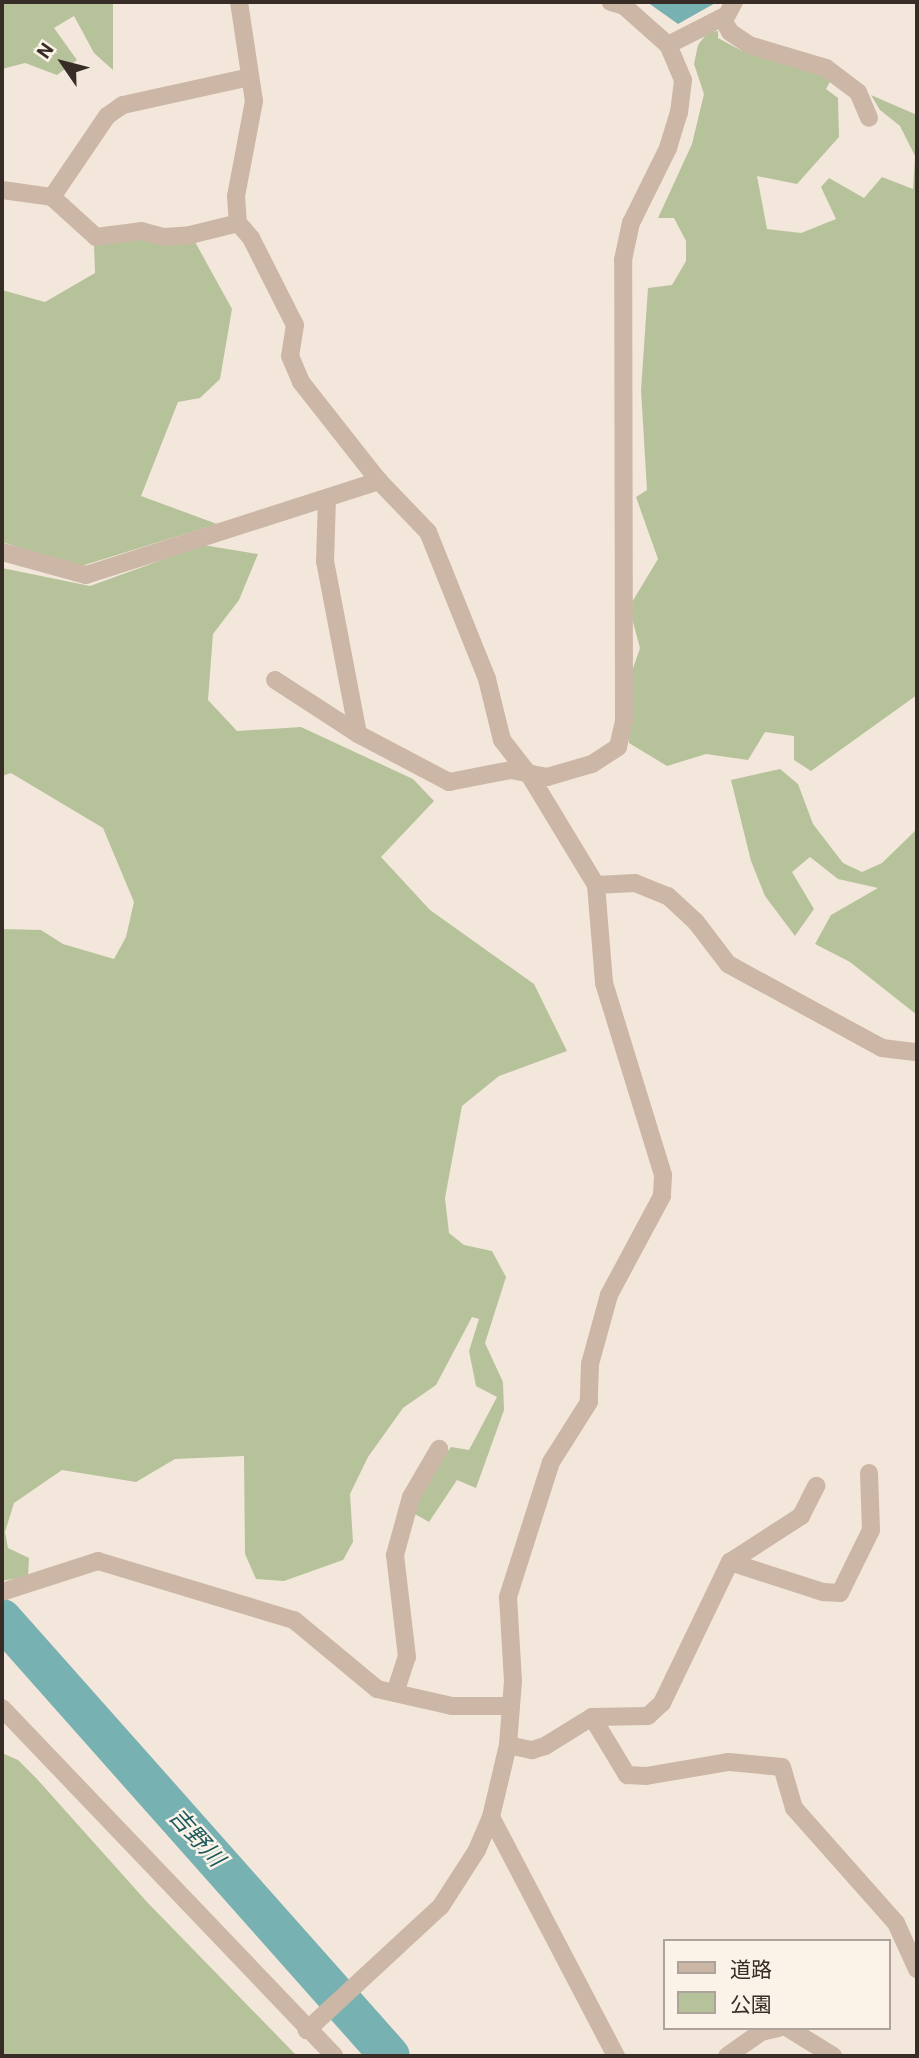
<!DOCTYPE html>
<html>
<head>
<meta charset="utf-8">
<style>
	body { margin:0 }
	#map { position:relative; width:919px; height:2058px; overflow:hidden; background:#f3e7db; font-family:Roboto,"Noto Sans JP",sans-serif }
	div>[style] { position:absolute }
	.green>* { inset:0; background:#b6c39a }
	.water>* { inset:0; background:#78b1b2 }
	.river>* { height:40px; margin:-20px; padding:0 20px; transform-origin:20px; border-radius:20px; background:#78b1b2 }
	.minor>* { height:18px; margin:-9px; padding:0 9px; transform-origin:9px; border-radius:9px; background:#ccb7a6 }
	span { translate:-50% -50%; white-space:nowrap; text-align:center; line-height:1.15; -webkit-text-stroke:5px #fbf2e8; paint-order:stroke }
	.water-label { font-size:23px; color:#1a595c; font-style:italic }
	.frame { position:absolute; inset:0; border:4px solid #382c27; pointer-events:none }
	.legend { position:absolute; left:663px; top:1939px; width:228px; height:91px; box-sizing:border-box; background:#fbf2e8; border:2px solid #ada39b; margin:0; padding:9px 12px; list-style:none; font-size:21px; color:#382c27 }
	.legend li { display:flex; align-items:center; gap:14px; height:35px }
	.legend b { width:35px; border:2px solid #ada39b }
	.north { position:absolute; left:28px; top:28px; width:70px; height:70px; -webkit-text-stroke:5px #fbf2e8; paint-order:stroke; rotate:305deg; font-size:19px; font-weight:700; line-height:28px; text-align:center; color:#382c27 }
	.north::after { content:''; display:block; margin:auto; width:24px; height:32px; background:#382c27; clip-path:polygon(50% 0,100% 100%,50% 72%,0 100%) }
</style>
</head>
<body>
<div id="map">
	<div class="green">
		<i style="clip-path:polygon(2px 2px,113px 2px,113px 70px,94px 53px,74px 16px,54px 28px,77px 60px,57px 75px,25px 63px,2px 69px)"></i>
		<i style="clip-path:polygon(718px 31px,718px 38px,744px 52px,817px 72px,831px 80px,826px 89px,838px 98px,839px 137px,797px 184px,757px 176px,767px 229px,801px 233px,836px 219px,821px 187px,829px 178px,864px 198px,882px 177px,913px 189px,915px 156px,900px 126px,880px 110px,871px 95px,917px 115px,917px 695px,811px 771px,794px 760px,794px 736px,765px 732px,748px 760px,706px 754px,667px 766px,629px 743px,631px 674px,640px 648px,629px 607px,658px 559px,636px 497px,647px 490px,641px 390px,648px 288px,672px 285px,686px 261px,686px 241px,674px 218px,658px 218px,692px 144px,704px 94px,694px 64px,698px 45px,708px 32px)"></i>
		<i style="clip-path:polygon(141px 237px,194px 240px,232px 309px,220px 379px,200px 398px,178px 402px,141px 496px,217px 524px,78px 567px,2px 542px,2px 290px,45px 302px,95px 273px,94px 244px)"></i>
		<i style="clip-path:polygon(203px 545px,258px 554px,239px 600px,213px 634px,208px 700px,237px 731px,301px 727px,413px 779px,434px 801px,381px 857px,430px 910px,534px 984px,567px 1051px,499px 1076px,462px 1106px,445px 1198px,449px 1233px,464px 1245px,492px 1251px,506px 1277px,485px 1343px,503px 1382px,504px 1410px,476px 1488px,457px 1480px,429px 1522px,413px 1513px,429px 1476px,451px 1447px,469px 1450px,497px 1397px,476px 1386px,469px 1351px,479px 1319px,472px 1317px,436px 1385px,403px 1408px,368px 1457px,350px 1494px,353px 1542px,343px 1560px,284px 1581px,256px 1579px,245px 1554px,244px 1456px,175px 1459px,136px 1482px,62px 1470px,14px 1503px,5px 1532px,8px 1548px,29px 1558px,28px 1576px,2px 1581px,2px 929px,41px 930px,63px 944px,114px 959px,126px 937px,134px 902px,103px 828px,11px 773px,2px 776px,2px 568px,90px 586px)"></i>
		<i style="clip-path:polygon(780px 769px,798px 784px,813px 824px,843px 863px,862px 872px,882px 863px,917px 829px,917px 1015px,850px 962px,815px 944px,831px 915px,878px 888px,838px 879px,810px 857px,792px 872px,814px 909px,795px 936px,765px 896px,751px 861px,731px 780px)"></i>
		<i style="clip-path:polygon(2px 1753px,18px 1760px,37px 1779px,147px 1902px,297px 2056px,2px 2056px)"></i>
	</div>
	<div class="water">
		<i style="clip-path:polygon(647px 2px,717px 2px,678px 24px)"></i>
	</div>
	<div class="river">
		<i style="left:2px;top:1619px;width:584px;rotate:48.4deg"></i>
	</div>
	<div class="minor">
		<i style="left:239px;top:2px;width:100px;rotate:81.4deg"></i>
		<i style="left:254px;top:101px;width:97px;rotate:100.7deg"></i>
		<i style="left:236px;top:196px;width:27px;rotate:86deg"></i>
		<i style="left:238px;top:223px;width:20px;rotate:49deg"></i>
		<i style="left:251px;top:238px;width:97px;rotate:63.2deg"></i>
		<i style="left:295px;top:325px;width:31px;rotate:99deg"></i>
		<i style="left:290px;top:356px;width:28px;rotate:67deg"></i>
		<i style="left:301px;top:382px;width:126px;rotate:51.8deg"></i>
		<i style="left:379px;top:481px;width:71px;rotate:46.1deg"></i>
		<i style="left:428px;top:532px;width:158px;rotate:68.1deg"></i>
		<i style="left:487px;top:679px;width:63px;rotate:76.2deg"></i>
		<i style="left:502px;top:740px;width:46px;rotate:52.1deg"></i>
		<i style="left:530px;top:776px;width:127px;rotate:58.8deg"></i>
		<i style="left:596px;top:885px;width:98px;rotate:85.3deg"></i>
		<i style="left:604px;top:983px;width:201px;rotate:72.9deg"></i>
		<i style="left:663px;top:1175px;width:21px;rotate:93deg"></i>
		<i style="left:662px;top:1196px;width:112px;rotate:118.2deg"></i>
		<i style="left:609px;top:1295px;width:72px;rotate:105.4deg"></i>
		<i style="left:590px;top:1364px;width:38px;rotate:92deg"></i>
		<i style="left:589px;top:1402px;width:71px;rotate:122.3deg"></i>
		<i style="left:551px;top:1462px;width:142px;rotate:107.7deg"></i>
		<i style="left:508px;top:1597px;width:84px;rotate:86.6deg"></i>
		<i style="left:513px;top:1681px;width:64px;rotate:94.5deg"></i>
		<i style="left:508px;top:1745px;width:74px;rotate:103.3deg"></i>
		<i style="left:491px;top:1817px;width:36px;rotate:113deg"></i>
		<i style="left:477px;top:1850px;width:67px;rotate:122.7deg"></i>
		<i style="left:441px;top:1906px;width:183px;rotate:137.2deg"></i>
		<i style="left:722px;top:18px;width:16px;rotate:60deg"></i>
		<i style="left:730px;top:32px;width:23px;rotate:34deg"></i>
		<i style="left:749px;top:45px;width:80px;rotate:16.6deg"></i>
		<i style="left:826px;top:68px;width:40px;rotate:37deg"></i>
		<i style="left:858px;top:92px;width:28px;rotate:67deg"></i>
		<i style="left:668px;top:45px;width:66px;rotate:-27deg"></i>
		<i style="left:727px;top:15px;width:15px;rotate:-62deg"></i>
		<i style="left:2px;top:190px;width:50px;rotate:8deg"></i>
		<i style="left:52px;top:197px;width:59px;rotate:42.3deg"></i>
		<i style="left:96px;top:237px;width:45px;rotate:-7.6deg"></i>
		<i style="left:141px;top:231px;width:24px;rotate:15deg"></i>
		<i style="left:164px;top:237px;width:26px;rotate:-4deg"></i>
		<i style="left:190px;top:235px;width:49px;rotate:-14deg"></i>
		<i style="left:52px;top:197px;width:98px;rotate:-55.8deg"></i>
		<i style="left:107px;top:116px;width:19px;rotate:-35deg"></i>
		<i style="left:123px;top:105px;width:130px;rotate:-12.4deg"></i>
		<i style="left:327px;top:498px;width:63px;rotate:91.8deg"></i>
		<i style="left:325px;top:561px;width:176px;rotate:79.2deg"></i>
		<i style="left:2px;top:552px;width:87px;rotate:15.3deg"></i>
		<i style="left:86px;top:575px;width:308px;rotate:-17.8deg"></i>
		<i style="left:275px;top:680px;width:99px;rotate:33deg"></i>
		<i style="left:358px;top:734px;width:103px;rotate:27.8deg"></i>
		<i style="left:449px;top:782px;width:63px;rotate:-11deg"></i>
		<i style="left:511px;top:770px;width:37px;rotate:11deg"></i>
		<i style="left:547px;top:777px;width:47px;rotate:-16.1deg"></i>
		<i style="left:592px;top:764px;width:31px;rotate:-33deg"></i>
		<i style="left:618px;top:747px;width:27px;rotate:-77deg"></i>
		<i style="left:624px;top:721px;width:461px;rotate:-90.1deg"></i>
		<i style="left:623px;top:260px;width:38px;rotate:-78deg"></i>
		<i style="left:631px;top:223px;width:84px;rotate:-63.7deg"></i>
		<i style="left:668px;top:148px;width:37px;rotate:-73deg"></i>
		<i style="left:679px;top:113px;width:33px;rotate:-83deg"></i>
		<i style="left:683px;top:80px;width:38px;rotate:-113deg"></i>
		<i style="left:668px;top:45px;width:59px;rotate:-138.4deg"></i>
		<i style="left:624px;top:6px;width:14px;rotate:-163deg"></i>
		<i style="left:596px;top:885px;width:39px;rotate:-3deg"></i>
		<i style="left:635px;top:883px;width:35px;rotate:22deg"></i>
		<i style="left:668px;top:896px;width:38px;rotate:43deg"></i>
		<i style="left:696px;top:922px;width:53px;rotate:52.7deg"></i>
		<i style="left:728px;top:964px;width:175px;rotate:28.6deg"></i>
		<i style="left:882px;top:1048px;width:35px;rotate:7deg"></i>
		<i style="left:730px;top:1562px;width:98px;rotate:17.9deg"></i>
		<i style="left:823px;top:1592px;width:17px;rotate:3deg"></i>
		<i style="left:840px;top:1593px;width:70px;rotate:-63.8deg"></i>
		<i style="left:871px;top:1530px;width:57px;rotate:-92deg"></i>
		<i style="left:2px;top:1592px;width:101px;rotate:-17.9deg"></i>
		<i style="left:98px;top:1561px;width:205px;rotate:16.8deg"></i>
		<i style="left:294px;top:1620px;width:108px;rotate:39.7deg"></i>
		<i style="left:377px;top:1689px;width:77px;rotate:12.8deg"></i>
		<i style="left:452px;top:1706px;width:59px"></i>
		<i style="left:395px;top:1693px;width:38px;rotate:-72deg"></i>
		<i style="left:407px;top:1657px;width:103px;rotate:-96.7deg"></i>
		<i style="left:395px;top:1555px;width:60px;rotate:-74.6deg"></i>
		<i style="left:411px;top:1497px;width:56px;rotate:-59.7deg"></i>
		<i style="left:2px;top:1708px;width:481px;rotate:46.3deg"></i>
		<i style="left:592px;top:1717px;width:68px;rotate:58.9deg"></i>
		<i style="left:627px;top:1775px;width:19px;rotate:3deg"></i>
		<i style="left:646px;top:1776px;width:84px;rotate:-9.6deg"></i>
		<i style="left:729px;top:1762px;width:53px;rotate:5.4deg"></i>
		<i style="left:782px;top:1767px;width:43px;rotate:73.7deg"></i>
		<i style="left:794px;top:1808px;width:154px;rotate:48.4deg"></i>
		<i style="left:896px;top:1923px;width:51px;rotate:65.5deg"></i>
		<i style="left:508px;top:1745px;width:25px;rotate:12deg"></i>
		<i style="left:532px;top:1750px;width:14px;rotate:-17deg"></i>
		<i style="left:545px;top:1746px;width:55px;rotate:-31.7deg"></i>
		<i style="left:592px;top:1717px;width:56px;rotate:-1deg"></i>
		<i style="left:648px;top:1716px;width:19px;rotate:-43deg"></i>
		<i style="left:662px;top:1703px;width:157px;rotate:-64.3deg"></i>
		<i style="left:730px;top:1562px;width:85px;rotate:-32.9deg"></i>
		<i style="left:801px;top:1516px;width:34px;rotate:-63deg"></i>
		<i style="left:491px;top:1817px;width:270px;rotate:62.4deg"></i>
		<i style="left:788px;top:2028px;width:53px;rotate:31.9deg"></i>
		<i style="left:727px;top:2056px;width:42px;rotate:-35.2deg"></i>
		<i style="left:761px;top:2032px;width:18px;rotate:-13deg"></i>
	</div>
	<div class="water-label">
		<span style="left:196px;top:1838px;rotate:48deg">吉野川</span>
	</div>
	<div class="frame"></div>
	<ul class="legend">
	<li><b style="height:9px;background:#ccb7a6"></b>道路</li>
	<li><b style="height:19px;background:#b6c39a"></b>公園</li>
	</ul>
	<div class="north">N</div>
</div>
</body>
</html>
